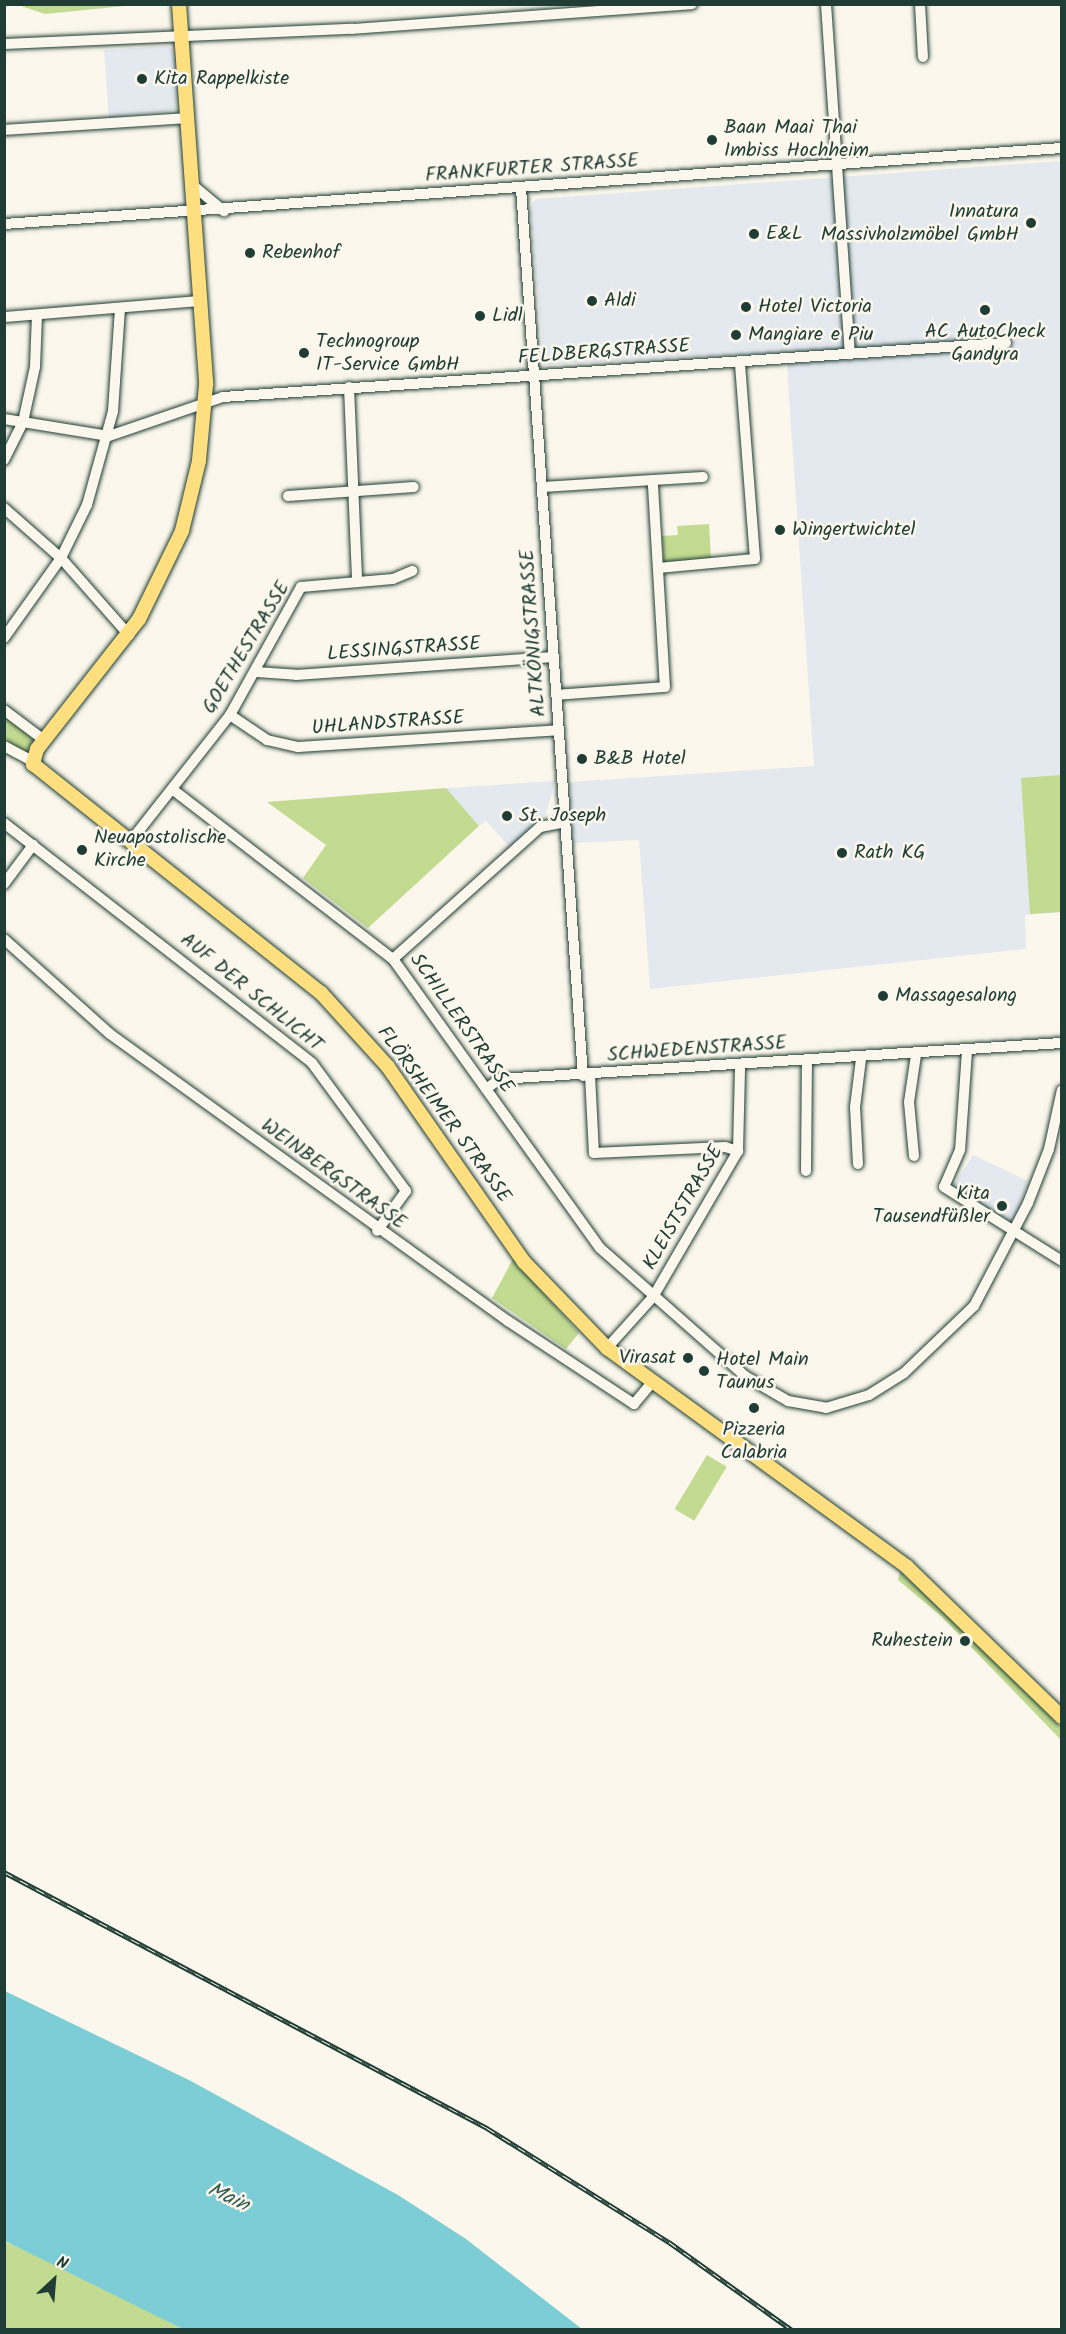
<!DOCTYPE html>
<html>
<head>
<meta charset="utf-8">
<style>
	body { margin:0 }
	#map { position:relative; width:1066px; height:2334px; overflow:hidden; background:#fbf7ec; font-family:Kalam,sans-serif }
	div>[style] { position:absolute }
	.built>* { inset:0; background:#e4e9ef }
	.green>* { inset:0; background:#c3db91; transform-origin:0 0 }
	.water>* { inset:0; background:#7dcdd7 }
	.roads { filter:drop-shadow(0 0 2px #1f3d34) drop-shadow(0 0 2px #1f3d34) }
	.minor>* { height:10px; margin:-5px; padding:0 5px; transform-origin:5px; border-radius:5px; background:#fbf7ec }
	.major>* { height:14px; margin:-7px; padding:0 7px; transform-origin:7px; border-radius:7px; background:#fddf80 }
	.rail>* { height:5px; margin-top:-2.5px; transform-origin:0; background:repeating-linear-gradient(90deg,#fbf7ec 0 9px,#1f3d34 0 18px); box-sizing:border-box; border-block:2px solid #1f3d34 }
	.dots>* { width:16px; height:16px; translate:-50% -50%; box-sizing:border-box; border:3px solid #fbf7ec; border-radius:50% }
	span { translate:-50% -50%; white-space:nowrap; text-align:center; line-height:1.15; -webkit-text-stroke:5px #fbf7ec; paint-order:stroke }
	.poi-label { font-size:20px; color:#1f3d34 }
	.left { translate:0 -50%; text-align:left }
	.right { translate:-100% -50%; text-align:right }
	.street-label { font-size:20px; color:#1f3d34 }
	.water-label { font-size:21px; color:#325a55; font-style:italic }
	.frame { position:absolute; inset:0; border:6px solid #1f3d34; pointer-events:none }
	.north { position:absolute; left:24px; top:2250px; width:60px; height:60px; -webkit-text-stroke:4px #fbf7ec; paint-order:stroke; rotate:26deg; font-size:16px; font-weight:700; line-height:24px; text-align:center; color:#1f3d34 }
	.north::after { content:''; display:block; margin:auto; width:21px; height:27px; background:#1f3d34; clip-path:polygon(50% 0,100% 100%,50% 72%,0 100%) }
</style>
</head>
<body>
<div id="map">
	<div class="built">
		<i style="clip-path:polygon(169px 46px,176px 52px,177px 110px,109px 118px,104px 50px)"></i>
		<i style="clip-path:polygon(1061px 161px,1062px 912px,1025px 915px,1026px 949px,650px 989px,639px 840px,572px 843px,570px 782px,814px 766px,786px 352px,544px 365px,530px 207px,536px 199px)"></i>
		<i style="clip-path:polygon(555px 781px,546px 814px,511px 848px,486px 821px,479px 826px,446px 788px)"></i>
		<i style="clip-path:polygon(973px 1155px,1028px 1181px,1013px 1225px,953px 1186px)"></i>
	</div>
	<div class="green">
		<i style="clip-path:polygon(135px 5px,45px 14px,18px 5px,135px 4px)"></i>
		<i style="clip-path:polygon(709px 524px,711px 558px,664px 562px,662px 536px,678px 535px,677px 526px)"></i>
		<i style="clip-path:polygon(4px 714px,34px 738px,26px 755px,5px 738px)"></i>
		<i style="clip-path:polygon(1061px 775px,1061px 912px,1030px 914px,1021px 778px)"></i>
		<i style="clip-path:polygon(446px 788px,479px 826px,368px 928px,303px 878px,326px 845px,267px 802px)"></i>
		<i style="clip-path:polygon(513px 1259px,579px 1333px,566px 1349px,492px 1298px)"></i>
		<i style="left:707px;top:1455px;width:23px;height:63px;rotate:31deg"></i>
		<i style="clip-path:polygon(900px 1571px,1011px 1675px,1061px 1728px,1061px 1740px,942px 1617px,898px 1580px)"></i>
		<i style="clip-path:polygon(4px 2241px,91px 2280px,183px 2329px,5px 2329px)"></i>
	</div>
	<div class="water">
		<i style="clip-path:polygon(5px 1991px,191px 2081px,398px 2195px,466px 2239px,582px 2329px,183px 2329px,5px 2241px)"></i>
	</div>
	<div class="roads">
		<div class="minor">
			<i style="left:826px;top:4px;width:351px;rotate:86.1deg"></i>
			<i style="left:920px;top:4px;width:53px;rotate:86.8deg"></i>
			<i style="left:4px;top:44px;width:348px;rotate:-2.5deg"></i>
			<i style="left:352px;top:29px;width:341px;rotate:-4.2deg"></i>
			<i style="left:4px;top:130px;width:184px;rotate:-3.7deg"></i>
			<i style="left:195px;top:187px;width:38px;rotate:40deg"></i>
			<i style="left:521px;top:188px;width:890px;rotate:86.01deg"></i>
			<i style="left:4px;top:224px;width:1061px;rotate:-4.11deg"></i>
			<i style="left:4px;top:317px;width:197px;rotate:-4.7deg"></i>
			<i style="left:349px;top:387px;width:194px;rotate:87.6deg"></i>
			<i style="left:4px;top:419px;width:106px;rotate:9.2deg"></i>
			<i style="left:109px;top:436px;width:120px;rotate:-18.9deg"></i>
			<i style="left:223px;top:397px;width:785px;rotate:-3.95deg"></i>
			<i style="left:4px;top:460px;width:42px;rotate:-63.4deg"></i>
			<i style="left:23px;top:422px;width:56px;rotate:-77.7deg"></i>
			<i style="left:35px;top:367px;width:52px;rotate:-87.8deg"></i>
			<i style="left:653px;top:480px;width:50px;rotate:-3.4deg"></i>
			<i style="left:543px;top:487px;width:110px;rotate:-3.6deg"></i>
			<i style="left:653px;top:480px;width:6px;rotate:90deg"></i>
			<i style="left:653px;top:486px;width:201px;rotate:86.6deg"></i>
			<i style="left:665px;top:687px;width:109px;rotate:175.8deg"></i>
			<i style="left:288px;top:496px;width:126px;rotate:-4.1deg"></i>
			<i style="left:4px;top:508px;width:76px;rotate:41.3deg"></i>
			<i style="left:61px;top:558px;width:103px;rotate:48.6deg"></i>
			<i style="left:658px;top:568px;width:97px;rotate:-5.3deg"></i>
			<i style="left:755px;top:559px;width:198px;rotate:-94.4deg"></i>
			<i style="left:4px;top:638px;width:98px;rotate:-54.5deg"></i>
			<i style="left:61px;top:558px;width:59px;rotate:-63.9deg"></i>
			<i style="left:87px;top:505px;width:98px;rotate:-74.5deg"></i>
			<i style="left:113px;top:411px;width:103px;rotate:-86.1deg"></i>
			<i style="left:257px;top:672px;width:39px;rotate:4deg"></i>
			<i style="left:296px;top:675px;width:258px;rotate:-4deg"></i>
			<i style="left:4px;top:710px;width:50px;rotate:36.9deg"></i>
			<i style="left:230px;top:715px;width:45px;rotate:34deg"></i>
			<i style="left:267px;top:740px;width:32px;rotate:13deg"></i>
			<i style="left:298px;top:747px;width:261px;rotate:-3.7deg"></i>
			<i style="left:4px;top:746px;width:32px;rotate:28deg"></i>
			<i style="left:172px;top:789px;width:279px;rotate:37.6deg"></i>
			<i style="left:393px;top:959px;width:355px;rotate:54.4deg"></i>
			<i style="left:600px;top:1248px;width:193px;rotate:41.4deg"></i>
			<i style="left:745px;top:1376px;width:50px;rotate:30.2deg"></i>
			<i style="left:788px;top:1401px;width:39px;rotate:10deg"></i>
			<i style="left:826px;top:1408px;width:45px;rotate:-16.8deg"></i>
			<i style="left:869px;top:1395px;width:41px;rotate:-32.2deg"></i>
			<i style="left:904px;top:1373px;width:97px;rotate:-43.7deg"></i>
			<i style="left:974px;top:1306px;width:116px;rotate:-62.3deg"></i>
			<i style="left:1028px;top:1203px;width:58px;rotate:-68.7deg"></i>
			<i style="left:1049px;top:1149px;width:60px;rotate:-77.6deg"></i>
			<i style="left:4px;top:823px;width:390px;rotate:37.9deg"></i>
			<i style="left:312px;top:1063px;width:159px;rotate:53.7deg"></i>
			<i style="left:406px;top:1191px;width:49px;rotate:125.9deg"></i>
			<i style="left:130px;top:842px;width:162px;rotate:-51.8deg"></i>
			<i style="left:230px;top:715px;width:146px;rotate:-61deg"></i>
			<i style="left:301px;top:587px;width:92px;rotate:-5deg"></i>
			<i style="left:393px;top:579px;width:21px;rotate:-23deg"></i>
			<i style="left:4px;top:884px;width:49px;rotate:-53.4deg"></i>
			<i style="left:4px;top:939px;width:142px;rotate:41.9deg"></i>
			<i style="left:110px;top:1034px;width:491px;rotate:35.8deg"></i>
			<i style="left:508px;top:1321px;width:151px;rotate:33.4deg"></i>
			<i style="left:634px;top:1404px;width:26px;rotate:-50deg"></i>
			<i style="left:393px;top:959px;width:198px;rotate:-41.9deg"></i>
			<i style="left:540px;top:827px;width:25px;rotate:-11deg"></i>
			<i style="left:967px;top:1051px;width:99px;rotate:94deg"></i>
			<i style="left:960px;top:1150px;width:40px;rotate:113.4deg"></i>
			<i style="left:944px;top:1187px;width:139px;rotate:32.1deg"></i>
			<i style="left:590px;top:1075px;width:78px;rotate:87.1deg"></i>
			<i style="left:594px;top:1153px;width:131px;rotate:-2.6deg"></i>
			<i style="left:725px;top:1147px;width:14px;rotate:17deg"></i>
			<i style="left:486px;top:1089px;width:17px;rotate:-36deg"></i>
			<i style="left:500px;top:1079px;width:563px;rotate:-3.67deg"></i>
			<i style="left:914px;top:1156px;width:54px;rotate:-95.3deg"></i>
			<i style="left:909px;top:1102px;width:48px;rotate:-81.5deg"></i>
			<i style="left:858px;top:1164px;width:57px;rotate:-93deg"></i>
			<i style="left:855px;top:1107px;width:48px;rotate:-82.9deg"></i>
			<i style="left:806px;top:1171px;width:110px;rotate:-89.5deg"></i>
			<i style="left:607px;top:1348px;width:69px;rotate:-48deg"></i>
			<i style="left:653px;top:1297px;width:169px;rotate:-59.8deg"></i>
			<i style="left:738px;top:1151px;width:84px;rotate:-88.6deg"></i>
		</div>
		<div class="major">
			<i style="left:179px;top:4px;width:382px;rotate:85.9deg"></i>
			<i style="left:206px;top:385px;width:76px;rotate:95.3deg"></i>
			<i style="left:199px;top:461px;width:72px;rotate:103.7deg"></i>
			<i style="left:182px;top:531px;width:98px;rotate:116deg"></i>
			<i style="left:139px;top:619px;width:165px;rotate:128.1deg"></i>
			<i style="left:37px;top:749px;width:16px;rotate:105deg"></i>
			<i style="left:33px;top:764px;width:368px;rotate:38.5deg"></i>
			<i style="left:321px;top:993px;width:100px;rotate:47.8deg"></i>
			<i style="left:388px;top:1067px;width:238px;rotate:55.1deg"></i>
			<i style="left:524px;top:1262px;width:120px;rotate:46deg"></i>
			<i style="left:607px;top:1348px;width:371px;rotate:36.1deg"></i>
			<i style="left:907px;top:1567px;width:216px;rotate:44.1deg"></i>
		</div>
	</div>
	<div class="rail">
		<i style="left:4px;top:1872px;width:547px;rotate:27.92deg"></i>
		<i style="left:487px;top:2128px;width:215px;rotate:32.1deg"></i>
		<i style="left:669px;top:2242px;width:151px;rotate:35.6deg"></i>
	</div>
	<div class="dots">
		<i style="left:142px;top:79px;background:#1f3d34"></i>
		<i style="left:712px;top:140px;background:#1f3d34"></i>
		<i style="left:1031px;top:223px;background:#1f3d34"></i>
		<i style="left:754px;top:234px;background:#1f3d34"></i>
		<i style="left:250px;top:253px;background:#1f3d34"></i>
		<i style="left:592px;top:301px;background:#1f3d34"></i>
		<i style="left:746px;top:307px;background:#1f3d34"></i>
		<i style="left:985px;top:310px;background:#1f3d34"></i>
		<i style="left:480px;top:316px;background:#1f3d34"></i>
		<i style="left:736px;top:335px;background:#1f3d34"></i>
		<i style="left:304px;top:353px;background:#1f3d34"></i>
		<i style="left:780px;top:530px;background:#1f3d34"></i>
		<i style="left:582px;top:759px;background:#1f3d34"></i>
		<i style="left:507px;top:816px;background:#1f3d34"></i>
		<i style="left:82px;top:850px;background:#1f3d34"></i>
		<i style="left:842px;top:853px;background:#1f3d34"></i>
		<i style="left:883px;top:996px;background:#1f3d34"></i>
		<i style="left:1002px;top:1206px;background:#1f3d34"></i>
		<i style="left:688px;top:1358px;background:#1f3d34"></i>
		<i style="left:704px;top:1371px;background:#1f3d34"></i>
		<i style="left:754px;top:1408px;background:#1f3d34"></i>
		<i style="left:965px;top:1641px;background:#1f3d34"></i>
	</div>
	<div class="poi-label">
		<span class="left" style="left:154px;top:79px">Kita Rappelkiste</span>
		<span class="left" style="left:724px;top:140px">Baan Maai Thai<br>Imbiss Hochheim</span>
		<span class="right" style="left:1019px;top:224px">Innatura<br>Massivholzmöbel GmbH</span>
		<span class="left" style="left:766px;top:234px">E&amp;L</span>
		<span class="left" style="left:262px;top:253px">Rebenhof</span>
		<span class="left" style="left:604px;top:301px">Aldi</span>
		<span class="left" style="left:758px;top:307px">Hotel Victoria</span>
		<span class="left" style="left:492px;top:316px">Lidl</span>
		<span style="left:985px;top:344px">AC AutoCheck<br>Gandyra</span>
		<span class="left" style="left:748px;top:335px">Mangiare e Piu</span>
		<span class="left" style="left:316px;top:354px">Technogroup<br>IT-Service GmbH</span>
		<span class="left" style="left:792px;top:530px">Wingertwichtel</span>
		<span class="left" style="left:594px;top:759px">B&amp;B Hotel</span>
		<span class="left" style="left:519px;top:816px">St. Joseph</span>
		<span class="left" style="left:94px;top:850px">Neuapostolische<br>Kirche</span>
		<span class="left" style="left:854px;top:853px">Rath KG</span>
		<span class="left" style="left:895px;top:996px">Massagesalong</span>
		<span class="right" style="left:990px;top:1206px">Kita<br>Tausendfüßler</span>
		<span class="right" style="left:676px;top:1358px">Virasat</span>
		<span class="left" style="left:716px;top:1372px">Hotel Main<br>Taunus</span>
		<span style="left:754px;top:1442px">Pizzeria<br>Calabria</span>
		<span class="right" style="left:953px;top:1641px">Ruhestein</span>
	</div>
	<div class="street-label">
		<span style="left:532px;top:169px;rotate:-4deg">FRANKFURTER STRASSE</span>
		<span style="left:604px;top:353px;rotate:-4deg">FELDBERGSTRASSE</span>
		<span style="left:534px;top:633px;rotate:-94deg">ALTKÖNIGSTRASSE</span>
		<span style="left:247px;top:648px;rotate:-59deg">GOETHESTRASSE</span>
		<span style="left:404px;top:650px;rotate:-4deg">LESSINGSTRASSE</span>
		<span style="left:388px;top:724px;rotate:-4deg">UHLANDSTRASSE</span>
		<span style="left:251px;top:993px;rotate:39deg">AUF DER SCHLICHT</span>
		<span style="left:461px;top:1024px;rotate:55deg">SCHILLERSTRASSE</span>
		<span style="left:697px;top:1050px;rotate:-4deg">SCHWEDENSTRASSE</span>
		<span style="left:443px;top:1115px;rotate:54deg">FLÖRSHEIMER STRASSE</span>
		<span style="left:333px;top:1175px;rotate:36deg">WEINBERGSTRASSE</span>
		<span style="left:684px;top:1208px;rotate:-60deg">KLEISTSTRASSE</span>
	</div>
	<div class="water-label">
		<span style="left:228px;top:2198px;rotate:25deg">Main</span>
	</div>
	<div class="frame"></div>
	<div class="north">N</div>
</div>
</body>
</html>
